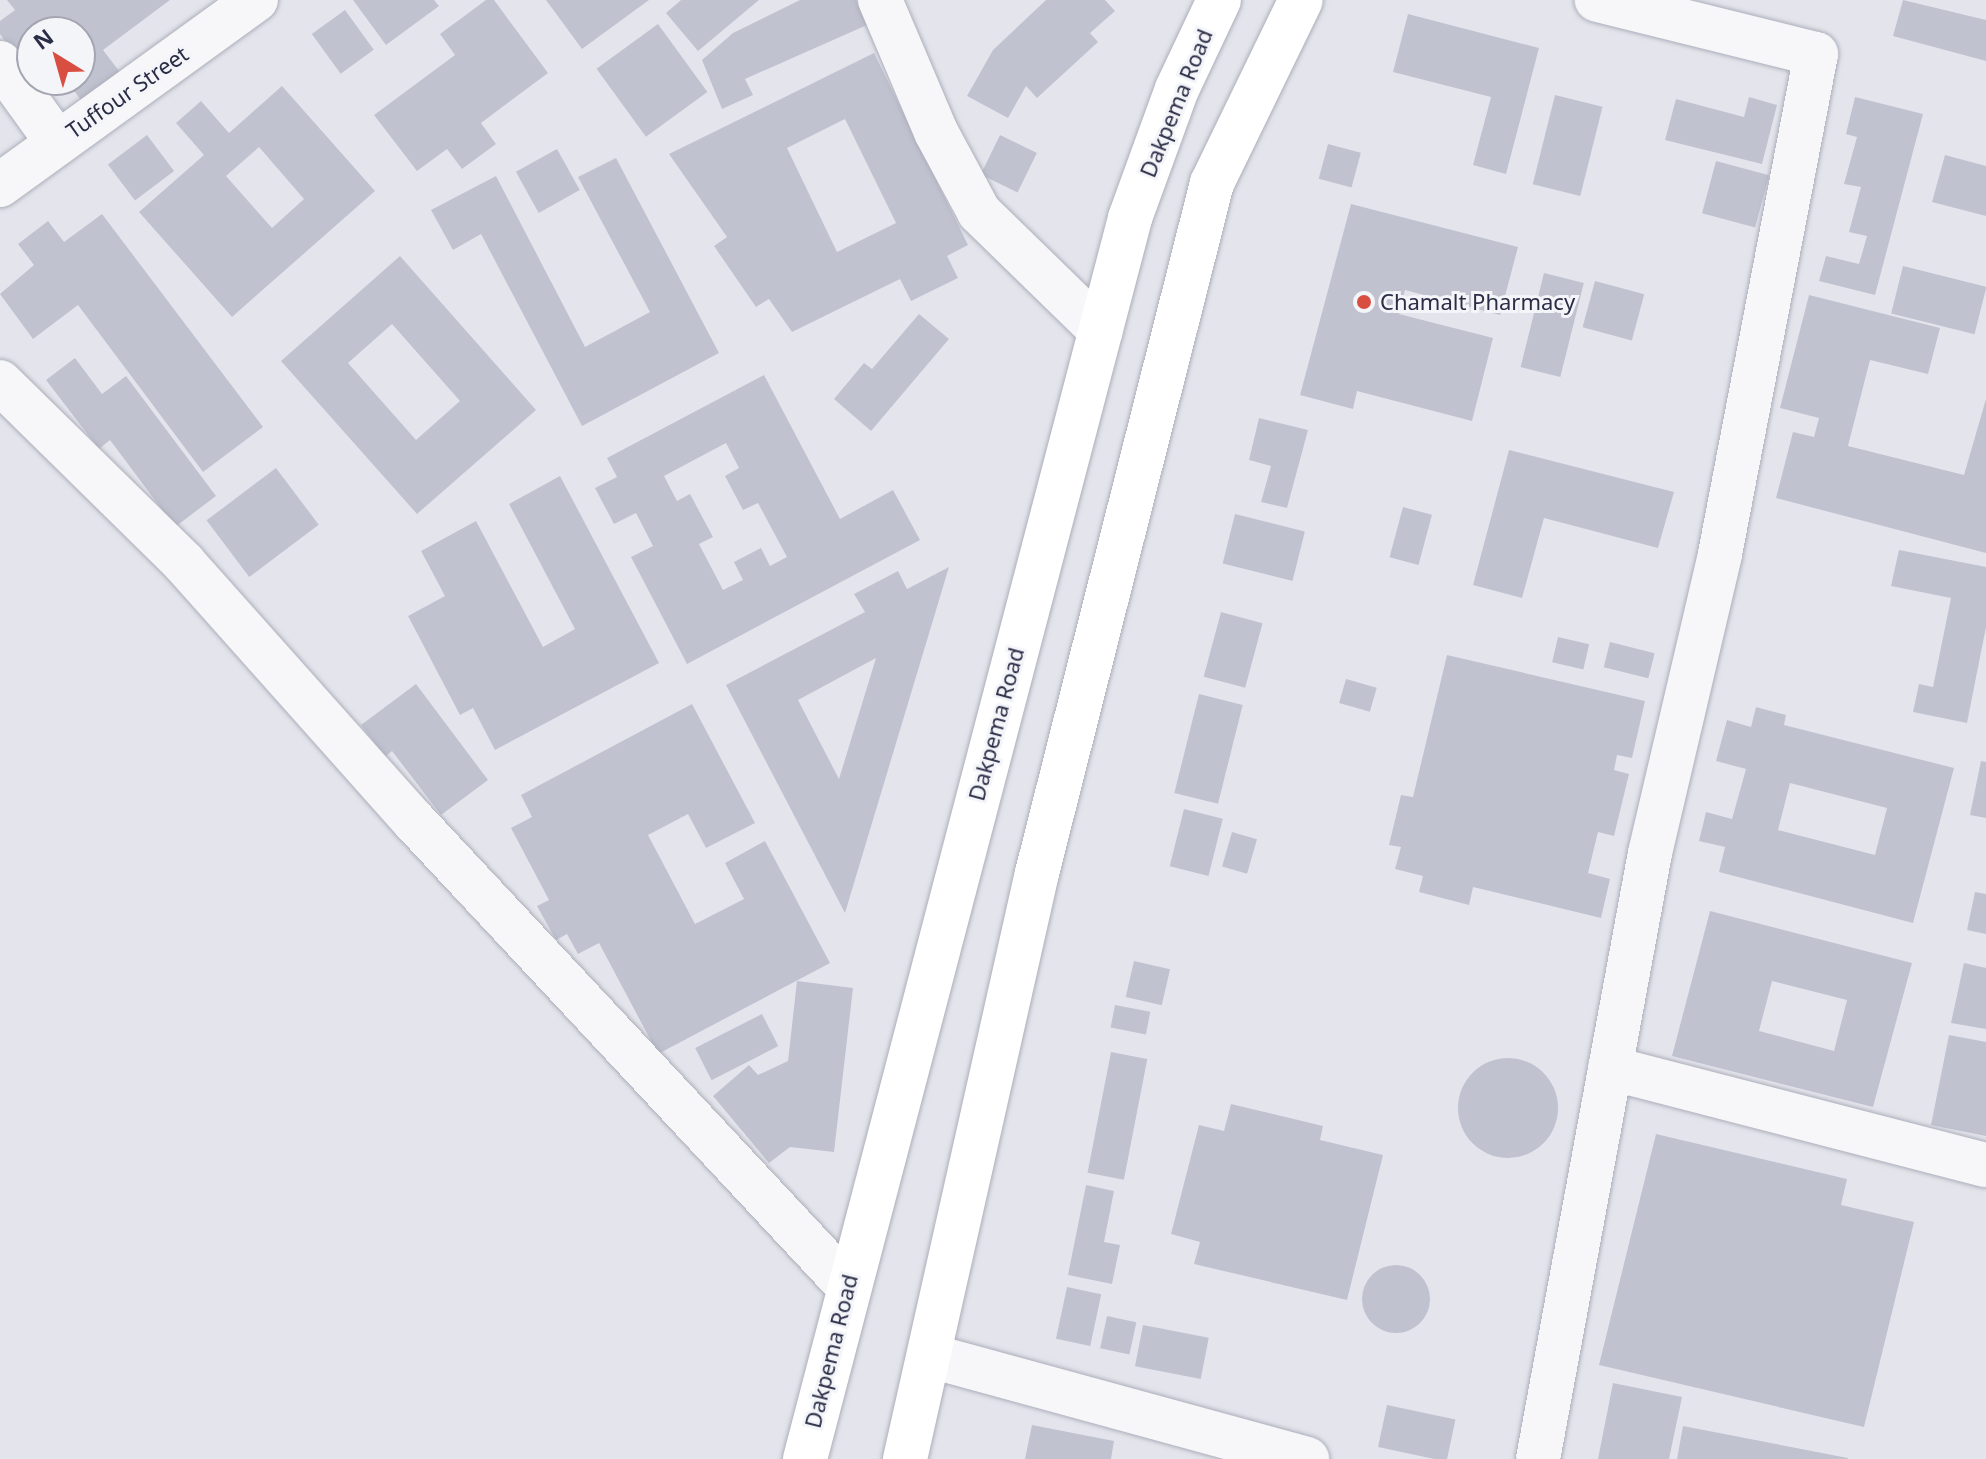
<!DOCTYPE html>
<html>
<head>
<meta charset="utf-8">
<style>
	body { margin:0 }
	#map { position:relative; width:1986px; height:1459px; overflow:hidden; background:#e4e5ec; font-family:"Noto Sans",sans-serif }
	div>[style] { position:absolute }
	.building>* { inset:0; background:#c0c2d0; transform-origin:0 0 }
	.round { border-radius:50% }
	.roads { filter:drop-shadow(0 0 2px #acaeba) drop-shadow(0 0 2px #acaeba) }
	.minor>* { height:44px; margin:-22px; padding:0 22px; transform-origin:22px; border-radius:22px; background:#f7f7fa }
	.highway>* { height:44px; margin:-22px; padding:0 22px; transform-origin:22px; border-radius:22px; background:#fff }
	.dots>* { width:22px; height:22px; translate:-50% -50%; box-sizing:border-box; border:4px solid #f4f5f9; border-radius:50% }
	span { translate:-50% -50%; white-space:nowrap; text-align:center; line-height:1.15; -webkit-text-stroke:6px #f4f5f9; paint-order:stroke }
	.street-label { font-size:22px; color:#2a2d46 }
	.poi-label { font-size:22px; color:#2a2d46 }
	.left { translate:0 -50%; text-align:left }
	.north { position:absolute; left:16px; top:16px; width:80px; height:80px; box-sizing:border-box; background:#f4f5f9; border:2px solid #a3a5b1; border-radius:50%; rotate:323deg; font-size:22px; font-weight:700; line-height:32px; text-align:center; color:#2a2d46 }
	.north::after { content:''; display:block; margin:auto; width:28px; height:36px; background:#d84f42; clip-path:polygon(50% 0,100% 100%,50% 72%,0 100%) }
</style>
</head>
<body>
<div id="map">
	<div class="building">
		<i style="clip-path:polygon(7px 0,170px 0,103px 50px,129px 84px,90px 112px,66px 80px,80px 80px,80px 32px,32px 32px,32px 67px,27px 71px,0 34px,0 21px,15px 10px)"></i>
		<i style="clip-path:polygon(353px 0,434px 0,439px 6px,386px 45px)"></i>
		<i style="clip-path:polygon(486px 0,494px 0,548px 73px,481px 123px,496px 144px,462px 169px,447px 149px,417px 171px,374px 115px,455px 55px,440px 34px)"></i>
		<i style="clip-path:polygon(546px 0,649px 0,582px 49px)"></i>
		<i style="clip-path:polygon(681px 0,759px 0,698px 51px,666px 13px)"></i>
		<i style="clip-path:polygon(800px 0,856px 0,867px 25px,745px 79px,753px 95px,722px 109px,702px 60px,733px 33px)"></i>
		<i style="clip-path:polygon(1046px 0,1105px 0,1115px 11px,1090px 33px,1098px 42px,1037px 98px,1026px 86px,1008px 118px,967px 96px,993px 50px)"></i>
		<i style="clip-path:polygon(1903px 0,1986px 20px,1986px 61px,1893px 36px)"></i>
		<i style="left:345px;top:10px;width:49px;height:41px;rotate:54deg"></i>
		<i style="clip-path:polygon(1408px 14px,1539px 48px,1506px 174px,1473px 165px,1491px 97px,1393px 72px)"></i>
		<i style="left:658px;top:24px;width:84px;height:76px;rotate:54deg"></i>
		<i style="clip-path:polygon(evenodd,874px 53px,968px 245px,947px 256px,958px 278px,911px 301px,900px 279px,792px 332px,769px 299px,756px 307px,714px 246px,727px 237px,669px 154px,874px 53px,845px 119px,896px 223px,837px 252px,787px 148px,845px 119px)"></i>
		<i style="clip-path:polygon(evenodd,282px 86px,375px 191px,232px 317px,139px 212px,204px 155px,176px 123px,201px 101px,229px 133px,282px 86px,259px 147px,304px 199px,272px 228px,226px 176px,259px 147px)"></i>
		<i style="left:1555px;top:95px;width:49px;height:92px;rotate:14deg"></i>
		<i style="clip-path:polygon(1749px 97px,1777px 105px,1762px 164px,1665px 140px,1676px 99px,1744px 117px)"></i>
		<i style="clip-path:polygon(1855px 97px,1923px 114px,1875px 295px,1819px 281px,1826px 256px,1859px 264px,1867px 236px,1849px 232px,1861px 187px,1844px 184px,1857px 137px,1846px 134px)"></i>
		<i style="left:147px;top:135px;width:45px;height:49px;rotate:53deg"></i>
		<i style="left:1000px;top:135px;width:41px;height:44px;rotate:26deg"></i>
		<i style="left:1328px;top:144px;width:34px;height:36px;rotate:15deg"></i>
		<i style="left:557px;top:149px;width:47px;height:47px;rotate:61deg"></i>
		<i style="clip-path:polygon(1945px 155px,1986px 166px,1986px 216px,1932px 202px)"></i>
		<i style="clip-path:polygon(616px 158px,719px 353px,582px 426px,481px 234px,453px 250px,431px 210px,496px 176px,585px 347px,650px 312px,578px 177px)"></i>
		<i style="left:1716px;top:161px;width:55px;height:54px;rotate:15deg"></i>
		<i style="clip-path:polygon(1351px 204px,1518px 247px,1500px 315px,1405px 290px,1399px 314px,1493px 338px,1472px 421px,1357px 391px,1353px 409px,1300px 395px)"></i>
		<i style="clip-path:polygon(102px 214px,263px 427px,203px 472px,78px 305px,33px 339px,0 294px,34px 265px,18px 244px,48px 221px,64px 242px)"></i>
		<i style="clip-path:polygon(evenodd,400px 256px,536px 410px,417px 514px,281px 361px,400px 256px,392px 324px,460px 401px,416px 440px,348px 363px,392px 324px)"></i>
		<i style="left:1903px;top:266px;width:86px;height:49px;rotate:14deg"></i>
		<i style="left:1544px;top:273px;width:41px;height:97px;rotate:14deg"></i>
		<i style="left:1595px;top:281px;width:51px;height:48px;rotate:15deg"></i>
		<i style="clip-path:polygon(1809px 295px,1940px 328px,1928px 374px,1870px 360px,1848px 446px,1964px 475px,1986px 399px,1986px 553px,1776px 498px,1793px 432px,1814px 437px,1819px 418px,1780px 408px)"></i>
		<i style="clip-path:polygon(919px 314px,949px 339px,871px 431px,834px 399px,864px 363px,872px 369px)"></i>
		<i style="clip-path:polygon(75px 358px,102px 394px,126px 376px,216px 496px,175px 527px,110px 440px,99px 449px,46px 380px)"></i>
		<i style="clip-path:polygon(evenodd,764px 375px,840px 519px,893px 490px,920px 540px,687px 664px,631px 557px,653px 546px,636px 513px,614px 524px,595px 488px,617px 477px,607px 458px,764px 375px,726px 443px,739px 468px,725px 476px,743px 510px,758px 503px,787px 557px,770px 566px,761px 548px,734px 562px,743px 580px,723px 590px,699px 544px,713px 537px,690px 494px,677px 501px,664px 476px,726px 443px)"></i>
		<i style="clip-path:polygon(1259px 418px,1308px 430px,1287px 508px,1261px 502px,1271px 466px,1249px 460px)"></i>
		<i style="clip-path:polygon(1509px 450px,1674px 492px,1658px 548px,1544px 518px,1522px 598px,1473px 585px)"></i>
		<i style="left:276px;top:468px;width:71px;height:87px;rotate:53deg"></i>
		<i style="clip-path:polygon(560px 476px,659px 663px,495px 750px,473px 708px,460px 715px,408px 616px,445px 596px,421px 551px,476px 521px,543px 647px,575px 629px,509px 504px)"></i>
		<i style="left:1403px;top:507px;width:30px;height:52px;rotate:15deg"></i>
		<i style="left:1235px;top:514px;width:72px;height:51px;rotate:14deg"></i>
		<i style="clip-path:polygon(1899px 550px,1986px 567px,1986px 627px,1967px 723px,1913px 712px,1919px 684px,1933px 687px,1951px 598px,1891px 586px)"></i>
		<i style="clip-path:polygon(evenodd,949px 567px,845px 913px,726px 685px,865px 612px,854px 594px,898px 571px,907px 589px,949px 567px,876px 658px,839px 779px,798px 700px,876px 658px)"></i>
		<i style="left:1221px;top:612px;width:43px;height:67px;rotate:15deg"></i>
		<i style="left:1558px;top:637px;width:32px;height:26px;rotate:13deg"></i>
		<i style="left:1610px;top:642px;width:46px;height:26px;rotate:14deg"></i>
		<i style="clip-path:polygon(1447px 655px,1645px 701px,1632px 758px,1617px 755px,1614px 770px,1629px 774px,1614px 836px,1598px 832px,1588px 873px,1610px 879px,1601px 918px,1473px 887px,1469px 905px,1419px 892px,1423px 876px,1395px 869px,1401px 847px,1389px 845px,1401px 795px,1413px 797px)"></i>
		<i style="left:1346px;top:679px;width:32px;height:25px;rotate:16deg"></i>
		<i style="clip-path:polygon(416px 684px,488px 780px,441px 815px,392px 751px,385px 757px,361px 725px)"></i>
		<i style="left:1199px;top:694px;width:45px;height:102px;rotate:14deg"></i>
		<i style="clip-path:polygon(692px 704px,755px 823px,706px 848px,688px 814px,648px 835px,695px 924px,744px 899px,725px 863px,765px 841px,830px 963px,658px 1054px,599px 943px,578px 954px,567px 934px,556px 940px,537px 906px,549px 900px,511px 828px,532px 817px,521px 795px)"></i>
		<i style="clip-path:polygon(evenodd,1756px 707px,1786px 715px,1784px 725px,1954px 768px,1913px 923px,1719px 872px,1725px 847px,1699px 841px,1706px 812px,1732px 819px,1746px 769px,1716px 761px,1727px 720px,1751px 727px,1756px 707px,1790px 783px,1887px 808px,1875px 855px,1778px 830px,1790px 783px)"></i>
		<i style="clip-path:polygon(1981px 761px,1986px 762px,1986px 818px,1970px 815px)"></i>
		<i style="left:1184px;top:809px;width:40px;height:59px;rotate:14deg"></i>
		<i style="left:1232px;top:832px;width:26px;height:36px;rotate:16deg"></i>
		<i style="clip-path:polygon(1975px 892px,1986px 894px,1986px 934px,1967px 930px)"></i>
		<i style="clip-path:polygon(evenodd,1710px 911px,1912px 963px,1873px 1107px,1672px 1056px,1710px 911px,1772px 981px,1847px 1000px,1834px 1051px,1759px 1031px,1772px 981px)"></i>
		<i style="left:1134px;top:961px;width:37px;height:37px;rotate:13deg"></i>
		<i style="clip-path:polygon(1964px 963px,1986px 968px,1986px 1029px,1951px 1023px)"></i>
		<i style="clip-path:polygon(797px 981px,853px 988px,834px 1152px,790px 1147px,769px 1163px,713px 1096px,749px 1065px,758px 1075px,788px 1061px)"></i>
		<i style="left:1115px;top:1005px;width:36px;height:23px;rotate:11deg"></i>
		<i style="left:762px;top:1014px;width:36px;height:75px;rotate:63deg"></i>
		<i style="clip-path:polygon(1949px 1035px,1986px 1042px,1986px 1136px,1931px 1125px)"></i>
		<i style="left:1111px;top:1052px;width:37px;height:123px;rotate:11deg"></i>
		<i class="round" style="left:1458px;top:1058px;width:100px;height:100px"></i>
		<i style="clip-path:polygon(1231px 1104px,1323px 1126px,1320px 1140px,1383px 1155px,1347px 1300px,1194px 1264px,1200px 1242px,1171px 1234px,1199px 1125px,1224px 1131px)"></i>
		<i style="clip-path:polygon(1656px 1134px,1847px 1179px,1841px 1205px,1914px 1222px,1864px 1427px,1599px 1365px)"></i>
		<i style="clip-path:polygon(1086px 1185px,1114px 1191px,1104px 1242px,1120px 1245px,1112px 1284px,1068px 1275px)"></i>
		<i class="round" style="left:1362px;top:1265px;width:68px;height:68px"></i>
		<i style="left:1067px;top:1287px;width:35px;height:53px;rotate:12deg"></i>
		<i style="left:1107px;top:1316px;width:30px;height:33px;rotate:12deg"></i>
		<i style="left:1143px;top:1325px;width:67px;height:42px;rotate:11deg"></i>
		<i style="clip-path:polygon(1613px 1383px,1682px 1397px,1669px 1459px,1598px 1459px)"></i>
		<i style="left:1387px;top:1405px;width:70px;height:43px;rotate:12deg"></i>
		<i style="clip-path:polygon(1032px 1425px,1114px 1441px,1111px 1459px,1025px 1459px)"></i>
		<i style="clip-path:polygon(1683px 1426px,1848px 1458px,1848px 1459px,1677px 1459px)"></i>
	</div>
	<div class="roads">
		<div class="minor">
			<i style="left:880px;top:0;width:143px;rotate:67deg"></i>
			<i style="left:936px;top:132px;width:91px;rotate:61.7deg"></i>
			<i style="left:979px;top:212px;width:170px;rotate:44.3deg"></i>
			<i style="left:0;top:63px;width:97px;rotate:54.2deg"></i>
			<i style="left:0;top:185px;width:316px;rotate:-35.9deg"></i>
			<i style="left:0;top:382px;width:258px;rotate:44.5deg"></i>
			<i style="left:184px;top:563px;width:346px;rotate:48.3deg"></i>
			<i style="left:414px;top:821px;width:635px;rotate:46.98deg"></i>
			<i style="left:1610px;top:1068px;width:388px;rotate:14.5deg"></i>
			<i style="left:931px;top:1356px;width:390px;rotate:15.3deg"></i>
			<i style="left:1538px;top:1459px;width:616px;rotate:-79.53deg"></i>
			<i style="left:1650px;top:853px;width:307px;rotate:-76.8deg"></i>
			<i style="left:1720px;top:554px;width:509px;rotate:-79.13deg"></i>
			<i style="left:1816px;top:54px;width:226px;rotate:-166.1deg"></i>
		</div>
		<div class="highway">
			<i style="left:805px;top:1459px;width:1283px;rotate:-75.32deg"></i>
			<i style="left:1130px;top:218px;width:137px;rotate:-70deg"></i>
			<i style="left:1177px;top:89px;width:98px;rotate:-64.7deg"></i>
			<i style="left:905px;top:1459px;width:601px;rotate:-77.31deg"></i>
			<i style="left:1037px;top:873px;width:712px;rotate:-75.77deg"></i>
			<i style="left:1212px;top:183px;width:203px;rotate:-64.1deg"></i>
		</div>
	</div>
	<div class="dots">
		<i style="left:1364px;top:302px;background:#d84f42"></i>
	</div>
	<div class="street-label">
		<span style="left:127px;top:92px;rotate:-35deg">Tuffour Street</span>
		<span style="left:1176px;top:103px;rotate:-68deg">Dakpema Road</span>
		<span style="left:996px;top:724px;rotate:-75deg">Dakpema Road</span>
		<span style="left:831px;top:1351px;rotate:-76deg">Dakpema Road</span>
	</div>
	<div class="poi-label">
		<span class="left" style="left:1380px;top:302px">Chamalt Pharmacy</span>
	</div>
	<div class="north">N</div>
</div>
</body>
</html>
